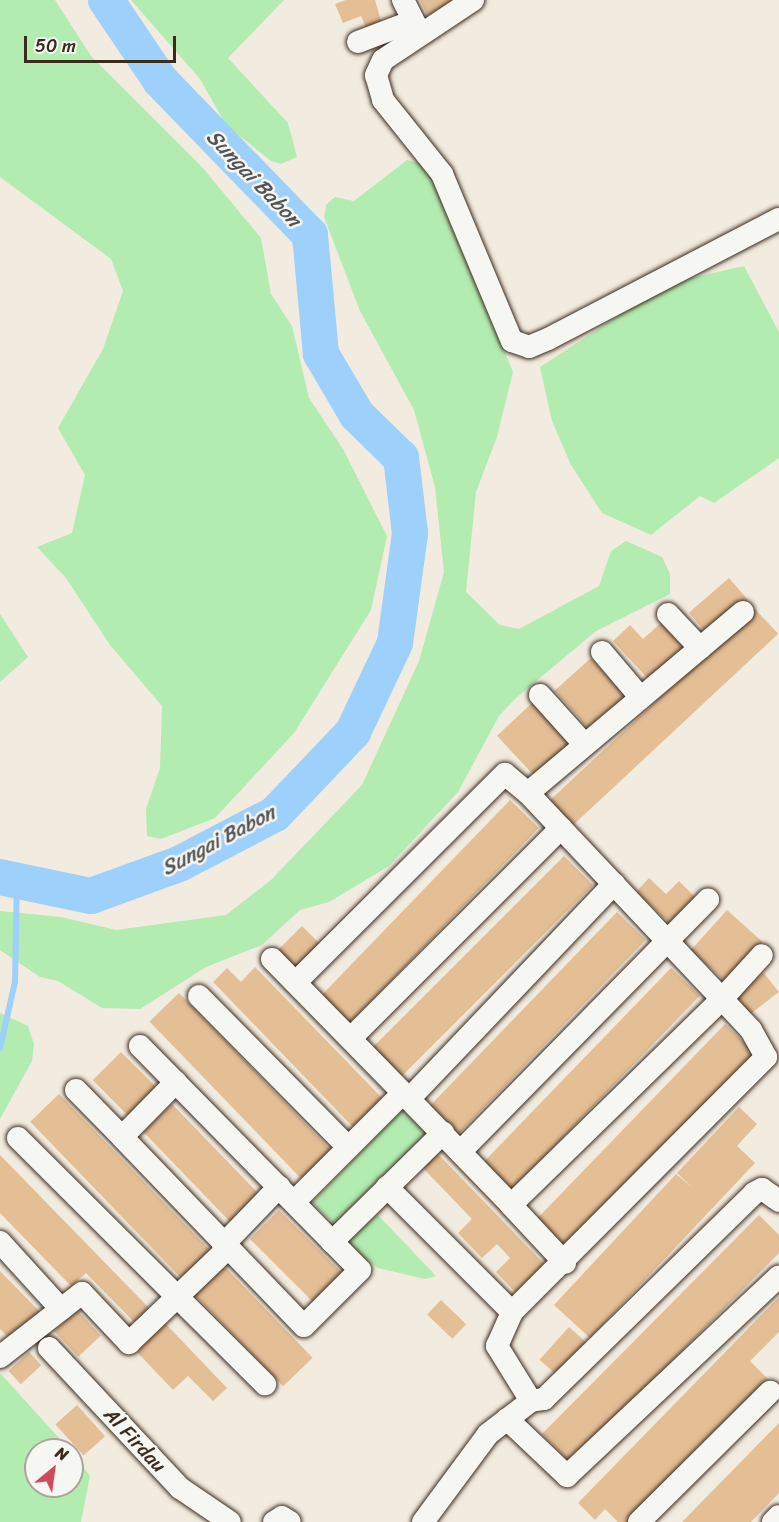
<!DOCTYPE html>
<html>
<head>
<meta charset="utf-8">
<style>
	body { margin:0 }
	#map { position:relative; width:779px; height:1522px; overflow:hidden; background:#f2ebdf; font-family:Sriracha,sans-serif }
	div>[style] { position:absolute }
	.green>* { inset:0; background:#b3ecb0; transform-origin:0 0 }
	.stream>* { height:6px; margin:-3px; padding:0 3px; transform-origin:3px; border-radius:3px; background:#9dd0fa }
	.river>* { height:36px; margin:-18px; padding:0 18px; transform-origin:18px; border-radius:18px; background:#9dd0fa }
	.building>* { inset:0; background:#e4be95; transform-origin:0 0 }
	.roads { filter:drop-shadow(0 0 2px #3b2a1e) drop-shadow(0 0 2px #3b2a1e) }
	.street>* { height:22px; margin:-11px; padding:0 11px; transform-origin:11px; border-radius:11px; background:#f6f6f2 }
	span { translate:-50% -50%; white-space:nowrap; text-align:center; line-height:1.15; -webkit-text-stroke:5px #f6f6f2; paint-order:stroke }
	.street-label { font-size:20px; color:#3b2a1e }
	.water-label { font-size:21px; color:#545455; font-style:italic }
	.north { position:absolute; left:24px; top:1438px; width:60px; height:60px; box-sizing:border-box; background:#f6f6f2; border:2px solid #aba49d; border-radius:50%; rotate:29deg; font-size:16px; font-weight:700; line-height:24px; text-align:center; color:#3b2a1e }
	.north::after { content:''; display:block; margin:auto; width:21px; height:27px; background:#d1495b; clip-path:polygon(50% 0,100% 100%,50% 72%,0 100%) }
	.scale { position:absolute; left:24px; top:36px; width:152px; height:27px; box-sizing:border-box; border:3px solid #3b2a1e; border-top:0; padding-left:8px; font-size:18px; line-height:21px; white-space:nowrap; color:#3b2a1e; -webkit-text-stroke:4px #f6f6f2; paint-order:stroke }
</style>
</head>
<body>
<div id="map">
	<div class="green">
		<i style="clip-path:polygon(0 0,55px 0,91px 56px,202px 167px,261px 238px,271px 294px,292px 326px,309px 398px,343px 449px,387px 536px,371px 610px,294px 733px,215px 818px,161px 839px,147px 836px,146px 809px,160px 768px,162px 706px,110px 645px,66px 578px,37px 547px,72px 533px,85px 475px,58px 428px,103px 349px,123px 291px,111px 259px,0 177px)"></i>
		<i style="clip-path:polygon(131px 0,284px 0,228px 58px,288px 123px,297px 157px,281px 164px,271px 161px,226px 125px,200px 79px)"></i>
		<i style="clip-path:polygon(407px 160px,426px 165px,513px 372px,497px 437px,476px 492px,466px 592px,500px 625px,519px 629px,599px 586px,611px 551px,626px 541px,662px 557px,670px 574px,670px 594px,596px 631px,516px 698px,499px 716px,458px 792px,389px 866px,329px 902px,300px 910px,262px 945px,206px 967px,140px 1009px,102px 1008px,58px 981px,40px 977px,0 950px,0 911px,61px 917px,116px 930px,226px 915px,271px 880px,362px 785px,419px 661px,444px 572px,435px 487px,414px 410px,360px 311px,324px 217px,326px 205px,335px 197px,354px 201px)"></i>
		<i style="clip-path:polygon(744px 266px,779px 332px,779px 458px,714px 503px,700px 496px,651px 535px,602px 513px,571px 465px,552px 421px,540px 367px,650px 295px,691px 278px)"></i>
		<i style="clip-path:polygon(0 614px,28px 657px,0 682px)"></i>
		<i style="clip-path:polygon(0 1013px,28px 1026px,34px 1044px,32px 1061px,0 1119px)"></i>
		<i style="left:402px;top:1110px;width:35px;height:129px;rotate:44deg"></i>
		<i style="clip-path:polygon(378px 1215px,436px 1276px,425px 1279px,378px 1268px,344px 1244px)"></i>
		<i style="clip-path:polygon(0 1373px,70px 1450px,36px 1450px,36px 1486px,72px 1486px,72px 1453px,90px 1476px,81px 1522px,0 1522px)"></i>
	</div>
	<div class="stream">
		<i style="left:0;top:1048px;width:68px;rotate:-77.2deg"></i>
		<i style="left:15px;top:982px;width:101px;rotate:-88.9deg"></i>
	</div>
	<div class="river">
		<i style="left:0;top:877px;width:93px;rotate:11.8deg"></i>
		<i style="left:91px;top:896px;width:94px;rotate:-20deg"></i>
		<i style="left:179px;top:864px;width:108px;rotate:-27.5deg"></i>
		<i style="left:275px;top:814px;width:113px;rotate:-46.4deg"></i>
		<i style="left:353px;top:732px;width:98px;rotate:-64.7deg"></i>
		<i style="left:395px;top:643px;width:111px;rotate:-82.2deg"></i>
		<i style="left:410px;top:533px;width:76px;rotate:-96.8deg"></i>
		<i style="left:401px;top:458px;width:62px;rotate:-135.7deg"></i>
		<i style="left:357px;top:415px;width:71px;rotate:-120.5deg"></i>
		<i style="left:321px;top:354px;width:120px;rotate:-95.3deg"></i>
		<i style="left:310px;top:235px;width:216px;rotate:-134.1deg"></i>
		<i style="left:160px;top:80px;width:97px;rotate:-124deg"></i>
	</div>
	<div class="building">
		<i style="clip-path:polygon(346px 0,375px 0,381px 21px,366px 27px,361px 16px,343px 23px,335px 4px)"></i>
		<i style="clip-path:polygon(420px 0,458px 0,458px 2px,427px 15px)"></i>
		<i style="left:729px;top:578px;width:29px;height:53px;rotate:49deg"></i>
		<i style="left:755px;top:609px;width:34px;height:281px;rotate:47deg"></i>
		<i style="clip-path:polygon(661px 623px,686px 650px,651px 682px,613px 641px,630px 625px,643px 639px)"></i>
		<i style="left:591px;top:658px;width:55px;height:49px;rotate:48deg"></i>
		<i style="left:532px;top:703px;width:56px;height:48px;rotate:47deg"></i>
		<i style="left:510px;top:800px;width:40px;height:273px;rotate:44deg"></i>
		<i style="left:564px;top:856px;width:41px;height:273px;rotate:45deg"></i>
		<i style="clip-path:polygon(649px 878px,666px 894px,679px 881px,696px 898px,672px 925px,636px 892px)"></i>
		<i style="left:727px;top:910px;width:48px;height:54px;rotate:42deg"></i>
		<i style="left:617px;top:912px;width:40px;height:273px;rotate:44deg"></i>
		<i style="left:302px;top:926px;width:30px;height:36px;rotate:45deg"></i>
		<i style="clip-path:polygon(255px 967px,384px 1100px,354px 1128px,213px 982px,227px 968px,241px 982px)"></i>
		<i style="left:671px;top:968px;width:40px;height:273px;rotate:44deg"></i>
		<i style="left:764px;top:973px;width:24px;height:36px;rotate:52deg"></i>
		<i style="left:179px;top:993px;width:221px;height:41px;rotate:46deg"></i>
		<i style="left:725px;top:1024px;width:42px;height:273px;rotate:44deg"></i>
		<i style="left:121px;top:1052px;width:55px;height:40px;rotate:45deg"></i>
		<i style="left:59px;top:1094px;width:220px;height:40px;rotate:46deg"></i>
		<i style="left:172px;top:1104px;width:127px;height:40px;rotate:46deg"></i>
		<i style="clip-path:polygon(739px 1107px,757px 1124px,737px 1146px,755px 1163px,590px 1338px,554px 1305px,676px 1174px,693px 1188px,677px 1173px)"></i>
		<i style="clip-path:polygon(436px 1152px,549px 1269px,520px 1297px,496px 1272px,510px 1258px,497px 1244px,482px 1258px,458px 1233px,472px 1219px,421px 1166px)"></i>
		<i style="clip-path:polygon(0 1155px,152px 1311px,137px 1325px,86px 1273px,71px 1286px,0 1213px)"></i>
		<i style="left:279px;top:1210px;width:91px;height:41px;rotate:45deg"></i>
		<i style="clip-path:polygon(759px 1215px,779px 1235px,779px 1253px,571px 1463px,542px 1434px)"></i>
		<i style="left:223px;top:1265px;width:129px;height:41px;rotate:46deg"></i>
		<i style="clip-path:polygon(0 1271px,41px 1313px,12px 1341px,0 1329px)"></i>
		<i style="clip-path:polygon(779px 1297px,779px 1332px,750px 1361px,768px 1379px,628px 1522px,618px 1522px,605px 1509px,595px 1520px,578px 1503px)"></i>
		<i style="left:441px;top:1300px;width:35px;height:20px;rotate:44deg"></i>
		<i style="left:77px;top:1310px;width:35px;height:31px;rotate:47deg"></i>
		<i style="clip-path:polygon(164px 1322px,227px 1388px,213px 1401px,188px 1376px,173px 1390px,135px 1350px)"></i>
		<i style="left:569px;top:1327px;width:24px;height:44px;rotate:42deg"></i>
		<i style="left:29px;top:1352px;width:18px;height:28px;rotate:47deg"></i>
		<i style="left:77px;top:1405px;width:42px;height:29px;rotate:48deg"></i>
		<i style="clip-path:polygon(779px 1423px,779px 1493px,751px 1522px,682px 1522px)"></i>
	</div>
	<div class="roads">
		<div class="street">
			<i style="left:403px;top:0;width:37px;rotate:63deg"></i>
			<i style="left:473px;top:0;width:108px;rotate:146.3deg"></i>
			<i style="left:383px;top:60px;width:17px;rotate:115deg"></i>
			<i style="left:376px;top:75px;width:26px;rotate:74deg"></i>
			<i style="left:383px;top:100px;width:95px;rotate:51.4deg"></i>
			<i style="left:442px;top:174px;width:181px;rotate:67.3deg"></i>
			<i style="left:512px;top:341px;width:18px;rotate:19deg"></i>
			<i style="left:529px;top:347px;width:21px;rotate:-23deg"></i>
			<i style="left:548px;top:339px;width:260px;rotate:-27.5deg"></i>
			<i style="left:358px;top:42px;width:59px;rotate:-20.9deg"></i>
			<i style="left:668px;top:614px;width:47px;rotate:46.7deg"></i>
			<i style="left:602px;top:652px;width:60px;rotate:49.7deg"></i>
			<i style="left:540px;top:695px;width:67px;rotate:48deg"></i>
			<i style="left:272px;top:959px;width:187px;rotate:45.6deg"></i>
			<i style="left:403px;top:1093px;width:154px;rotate:135deg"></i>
			<i style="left:296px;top:982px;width:295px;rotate:-44.9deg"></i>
			<i style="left:505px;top:774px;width:30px;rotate:40deg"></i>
			<i style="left:199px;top:996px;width:212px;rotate:45.4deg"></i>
			<i style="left:351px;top:1038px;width:297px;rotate:-45deg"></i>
			<i style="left:76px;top:1090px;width:66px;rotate:45.6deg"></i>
			<i style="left:122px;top:1137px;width:77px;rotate:-45.5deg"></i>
			<i style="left:403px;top:1093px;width:156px;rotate:46deg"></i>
			<i style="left:410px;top:1098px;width:296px;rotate:-46.4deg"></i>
			<i style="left:122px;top:1137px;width:262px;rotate:46.1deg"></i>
			<i style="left:304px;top:1326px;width:79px;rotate:-45deg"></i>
			<i style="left:360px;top:1270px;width:314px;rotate:-134.5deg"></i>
			<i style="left:18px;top:1138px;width:349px;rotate:44.9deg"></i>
			<i style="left:460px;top:1152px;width:354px;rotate:-45.5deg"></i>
			<i style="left:387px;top:1187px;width:177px;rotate:45deg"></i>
			<i style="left:0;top:1242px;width:91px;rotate:47.7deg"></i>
			<i style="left:332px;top:1242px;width:156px;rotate:-44.5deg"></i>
			<i style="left:223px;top:1245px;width:81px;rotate:-46deg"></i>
			<i style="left:565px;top:1263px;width:79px;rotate:-133deg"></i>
			<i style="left:511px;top:1205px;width:295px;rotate:-44.3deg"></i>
			<i style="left:722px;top:999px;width:283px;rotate:-133.3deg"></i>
			<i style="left:528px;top:793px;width:281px;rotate:-40.1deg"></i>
			<i style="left:49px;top:1348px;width:192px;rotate:46.9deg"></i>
			<i style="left:180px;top:1488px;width:60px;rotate:34.2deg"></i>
			<i style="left:0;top:1357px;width:104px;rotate:-38deg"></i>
			<i style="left:82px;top:1293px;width:69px;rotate:46.8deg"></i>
			<i style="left:129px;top:1343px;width:136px;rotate:-43.8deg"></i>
			<i style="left:531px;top:1401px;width:65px;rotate:-121.7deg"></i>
			<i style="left:497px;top:1346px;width:37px;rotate:-66deg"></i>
			<i style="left:512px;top:1312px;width:360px;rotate:-45.1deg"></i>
			<i style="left:766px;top:1057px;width:31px;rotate:-119deg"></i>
			<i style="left:751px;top:1030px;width:42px;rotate:-133.1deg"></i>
			<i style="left:722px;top:999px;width:59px;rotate:-47.7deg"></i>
			<i style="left:507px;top:1419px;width:83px;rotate:43.5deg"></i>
			<i style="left:567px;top:1476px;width:291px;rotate:-43.3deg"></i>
			<i style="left:274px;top:1522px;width:9px;rotate:-32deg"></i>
			<i style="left:282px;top:1517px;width:9px;rotate:32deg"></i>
			<i style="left:423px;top:1522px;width:109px;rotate:-53.5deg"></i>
			<i style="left:488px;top:1434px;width:54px;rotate:-37.5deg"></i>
			<i style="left:531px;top:1401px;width:13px;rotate:-9deg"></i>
			<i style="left:544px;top:1399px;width:294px;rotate:-44.4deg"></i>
			<i style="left:754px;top:1193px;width:9px;rotate:-27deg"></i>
			<i style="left:762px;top:1189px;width:21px;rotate:35deg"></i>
			<i style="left:639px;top:1522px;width:185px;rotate:-44.8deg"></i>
			<i style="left:773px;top:1522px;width:8px;rotate:-45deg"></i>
		</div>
	</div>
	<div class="street-label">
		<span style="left:135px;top:1440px;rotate:47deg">Al Firdau</span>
	</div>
	<div class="water-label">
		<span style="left:254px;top:178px;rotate:46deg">Sungai Babon</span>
		<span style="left:218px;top:840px;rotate:-28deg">Sungai Babon</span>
	</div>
	<div class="north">N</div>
	<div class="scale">50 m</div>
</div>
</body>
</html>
